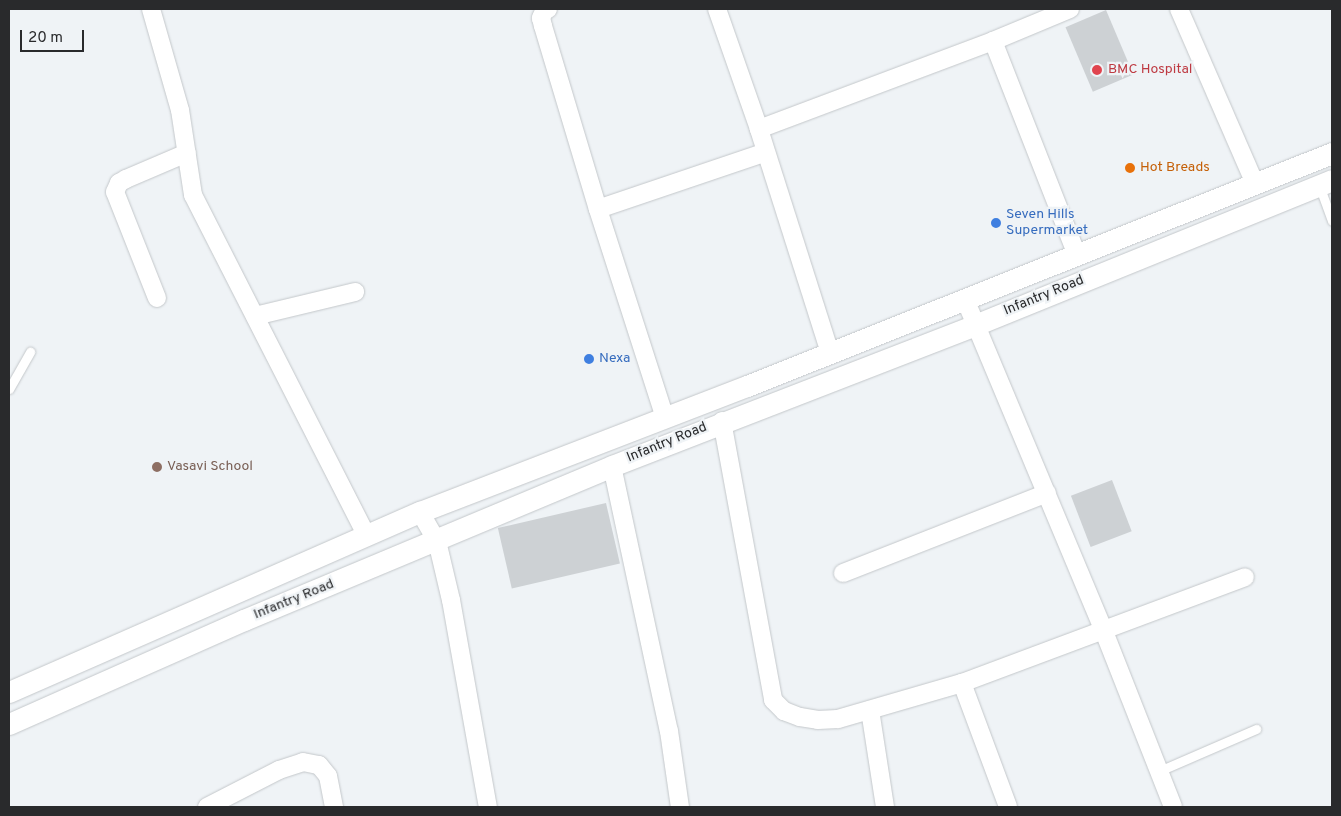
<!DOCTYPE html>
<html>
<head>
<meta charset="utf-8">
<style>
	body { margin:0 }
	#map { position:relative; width:1341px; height:816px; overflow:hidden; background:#eff3f6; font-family:Overpass,sans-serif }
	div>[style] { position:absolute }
	.building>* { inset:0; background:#cdd1d4; transform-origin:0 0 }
	.roads { filter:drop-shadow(0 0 1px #c3c7ca) drop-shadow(0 0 1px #c3c7ca) }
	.service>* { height:9px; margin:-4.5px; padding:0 4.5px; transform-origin:4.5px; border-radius:4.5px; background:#fff }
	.minor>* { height:18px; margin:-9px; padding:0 9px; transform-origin:9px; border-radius:9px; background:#fff }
	.tertiary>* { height:21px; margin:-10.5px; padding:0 10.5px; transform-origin:10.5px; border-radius:10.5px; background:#fff }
	.dots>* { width:14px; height:14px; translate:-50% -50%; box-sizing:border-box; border:2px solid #eff3f6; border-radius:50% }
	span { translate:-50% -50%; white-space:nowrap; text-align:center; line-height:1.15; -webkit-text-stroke:4.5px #eff3f6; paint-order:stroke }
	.health-label { font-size:14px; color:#be3a42 }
	.left { translate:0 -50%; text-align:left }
	.food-label { font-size:14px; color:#c56008 }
	.shop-label { font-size:14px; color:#366cbe }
	.street-label { font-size:14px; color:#292a2c }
	.education-label { font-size:14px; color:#785e54 }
	.frame { position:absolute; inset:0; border:10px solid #292a2c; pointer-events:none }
	.scale { position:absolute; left:20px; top:30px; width:64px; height:22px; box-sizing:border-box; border:2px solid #292a2c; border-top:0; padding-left:6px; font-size:15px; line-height:18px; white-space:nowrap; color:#292a2c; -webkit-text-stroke:4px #eff3f6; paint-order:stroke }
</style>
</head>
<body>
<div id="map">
	<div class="building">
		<i style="left:1106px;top:10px;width:70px;height:44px;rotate:67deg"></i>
		<i style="left:1112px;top:480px;width:55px;height:44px;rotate:69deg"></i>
		<i style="left:606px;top:503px;width:62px;height:111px;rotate:77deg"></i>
	</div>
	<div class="roads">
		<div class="service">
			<i style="left:1319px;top:185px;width:38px;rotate:70deg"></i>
			<i style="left:9px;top:389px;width:43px;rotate:-60.4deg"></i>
			<i style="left:1159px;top:771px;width:106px;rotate:-23.4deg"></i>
		</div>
		<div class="minor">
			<i style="left:151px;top:9px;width:105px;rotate:74deg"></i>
			<i style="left:180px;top:110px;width:86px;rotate:81.3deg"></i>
			<i style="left:193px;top:195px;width:381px;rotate:63deg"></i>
			<i style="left:548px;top:9px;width:4px;rotate:153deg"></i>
			<i style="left:544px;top:11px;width:8px;rotate:113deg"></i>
			<i style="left:541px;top:18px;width:8px;rotate:76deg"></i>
			<i style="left:543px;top:26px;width:191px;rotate:73.3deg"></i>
			<i style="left:717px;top:9px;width:127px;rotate:70.7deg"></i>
			<i style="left:1070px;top:9px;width:83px;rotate:157.4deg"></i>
			<i style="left:993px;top:41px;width:230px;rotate:68.6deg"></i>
			<i style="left:1179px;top:9px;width:191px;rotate:66.5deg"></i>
			<i style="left:157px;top:298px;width:114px;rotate:-111.6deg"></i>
			<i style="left:115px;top:192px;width:10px;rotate:-66deg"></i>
			<i style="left:119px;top:183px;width:8px;rotate:-30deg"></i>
			<i style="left:126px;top:179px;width:66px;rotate:-23.1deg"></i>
			<i style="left:965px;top:299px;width:358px;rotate:67.3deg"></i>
			<i style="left:1103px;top:629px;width:191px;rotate:68.5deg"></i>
			<i style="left:255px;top:316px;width:103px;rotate:-13.5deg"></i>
			<i style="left:830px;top:353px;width:235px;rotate:-107.6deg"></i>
			<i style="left:759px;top:129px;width:250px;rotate:-20.6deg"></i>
			<i style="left:665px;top:418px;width:219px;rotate:-107.8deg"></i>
			<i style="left:598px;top:209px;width:177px;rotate:-18.7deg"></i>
			<i style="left:722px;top:421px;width:284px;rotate:79.6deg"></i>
			<i style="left:773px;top:700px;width:16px;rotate:45deg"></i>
			<i style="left:784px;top:711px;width:17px;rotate:21deg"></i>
			<i style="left:800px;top:717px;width:18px;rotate:9deg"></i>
			<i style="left:818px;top:720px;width:20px;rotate:-3deg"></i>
			<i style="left:838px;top:719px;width:129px;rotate:-16.2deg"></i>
			<i style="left:962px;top:683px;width:302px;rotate:-20.5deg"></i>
			<i style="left:612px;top:466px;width:271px;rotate:77.9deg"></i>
			<i style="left:669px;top:731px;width:77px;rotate:81.8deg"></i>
			<i style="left:420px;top:512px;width:34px;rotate:60deg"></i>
			<i style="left:437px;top:541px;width:61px;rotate:76.7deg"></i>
			<i style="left:451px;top:600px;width:210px;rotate:79.9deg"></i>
			<i style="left:843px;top:573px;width:219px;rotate:-21.4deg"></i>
			<i style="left:962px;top:683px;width:132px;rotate:69.6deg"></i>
			<i style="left:870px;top:710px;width:98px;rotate:81.2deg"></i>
			<i style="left:207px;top:807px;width:81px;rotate:-27.2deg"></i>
			<i style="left:279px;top:770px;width:25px;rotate:-18deg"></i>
			<i style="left:303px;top:762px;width:16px;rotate:11deg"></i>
			<i style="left:319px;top:765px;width:14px;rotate:51deg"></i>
			<i style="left:328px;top:776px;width:32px;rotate:79deg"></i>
		</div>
		<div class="tertiary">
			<i style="left:9px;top:692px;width:449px;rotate:-23.7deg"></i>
			<i style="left:420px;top:512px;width:350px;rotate:-21.1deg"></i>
			<i style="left:747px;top:386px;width:630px;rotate:-21.72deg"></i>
			<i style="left:9px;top:724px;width:257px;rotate:-23.9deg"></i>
			<i style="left:244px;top:620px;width:399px;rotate:-22.7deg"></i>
			<i style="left:612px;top:466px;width:389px;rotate:-21.2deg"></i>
			<i style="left:975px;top:325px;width:385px;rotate:-22.1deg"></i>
		</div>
	</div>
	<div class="dots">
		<i style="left:1097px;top:70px;background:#e0444e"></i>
		<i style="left:1130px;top:168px;background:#e8710a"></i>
		<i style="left:996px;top:223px;background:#3f7fe0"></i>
		<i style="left:589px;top:359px;background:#3f7fe0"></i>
		<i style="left:157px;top:467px;background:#8d6e63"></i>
	</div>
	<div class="health-label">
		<span class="left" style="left:1108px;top:70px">BMC Hospital</span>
	</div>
	<div class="food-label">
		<span class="left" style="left:1140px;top:168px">Hot Breads</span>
	</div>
	<div class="shop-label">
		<span class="left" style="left:1006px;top:223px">Seven Hills<br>Supermarket</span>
		<span class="left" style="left:599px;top:359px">Nexa</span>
	</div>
	<div class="street-label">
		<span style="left:1044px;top:296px;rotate:-22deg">Infantry Road</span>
		<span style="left:667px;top:443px;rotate:-22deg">Infantry Road</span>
		<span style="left:294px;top:600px;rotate:-22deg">Infantry Road</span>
	</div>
	<div class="education-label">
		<span class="left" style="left:167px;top:467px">Vasavi School</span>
	</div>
	<div class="frame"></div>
	<div class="scale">20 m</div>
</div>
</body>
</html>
